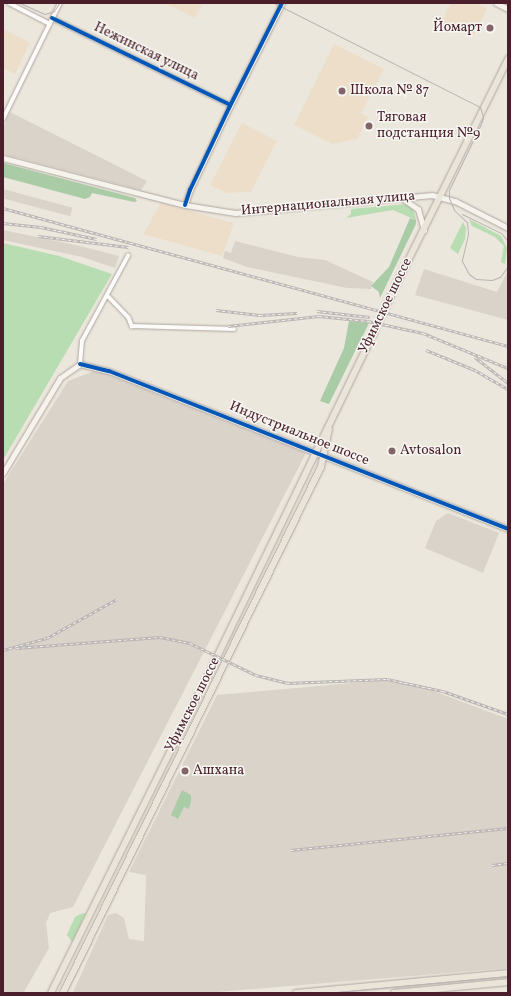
<!DOCTYPE html>
<html>
<head>
<meta charset="utf-8">
<style>
	body { margin:0 }
	#map { position:relative; width:511px; height:996px; overflow:hidden; background:#ece7dc; font-family:Vollkorn,serif }
	div>[style] { position:absolute }
	.built>* { inset:0; background:#eddeca }
	.industrial>* { inset:0; background:#dad3c9; transform-origin:0 0 }
	.green>* { inset:0; background:#b8ddb2 }
	.forest>* { inset:0; background:#a9cca6 }
	.roads { filter:drop-shadow(0 0 1px #aea6a1) drop-shadow(0 0 1px #aea6a1) }
	.street>* { height:3.5px; margin:-1.75px; padding:0 1.75px; transform-origin:1.75px; border-radius:1.75px; background:#fcfbfa }
	.secondary>* { height:5px; margin:-2.5px; padding:0 2.5px; transform-origin:2.5px; border-radius:2.5px; background:#f6f2ec }
	.primary>* { height:5.5px; margin:-2.75px; padding:0 2.75px; transform-origin:2.75px; border-radius:2.75px; background:#ebe4d9 }
	.tram>* { height:1px; margin:-0.5px; padding:0 0.5px; transform-origin:0.5px; border-radius:0.5px; background:#bab4b4 }
	.rail>* { height:2.5px; margin-top:-1.25px; transform-origin:0; background:repeating-linear-gradient(90deg,#f6f6f2 0 3px,#bab4b4 0 6px); box-sizing:border-box; border-block:1px solid #bab4b4 }
	.bridges { filter:drop-shadow(0 0 1px #aea6a1) drop-shadow(0 0 1px #aea6a1) }
	.primary-bridge>* { height:5.5px; margin:-2.75px; padding:0 2.75px; transform-origin:2.75px; border-radius:2.75px; background:#ebe4d9 }
	.cycleway>* { height:4px; margin:-2px; padding:0 2px; transform-origin:2px; border-radius:2px; background:#0057b8 }
	.dots>* { width:11px; height:11px; translate:-50% -50%; box-sizing:border-box; border:2px solid #f6f6f2; border-radius:50% }
	span { translate:-50% -50%; white-space:nowrap; text-align:center; line-height:1.15; -webkit-text-stroke:3px #f6f6f2; paint-order:stroke }
	.poi-label { font-size:14px; color:#4a1f2b }
	.right { translate:-100% -50%; text-align:right }
	.left { translate:0 -50%; text-align:left }
	.street-label { font-size:14px; color:#4a1f2b }
	.frame { position:absolute; inset:0; border:4px solid #4a1f2b; pointer-events:none }
</style>
</head>
<body>
<div id="map">
	<div class="built">
		<i style="clip-path:polygon(165px 3px,203px 3px,195px 18px)"></i>
		<i style="clip-path:polygon(451px 3px,476px 3px,487px 9px,473px 37px,441px 22px)"></i>
		<i style="clip-path:polygon(3px 29px,30px 43px,15px 74px,3px 68px)"></i>
		<i style="clip-path:polygon(334px 44px,384px 69px,361px 113px,368px 117px,357px 139px,332px 144px,294px 125px)"></i>
		<i style="clip-path:polygon(242px 123px,277px 141px,251px 192px,226px 193px,210px 185px)"></i>
		<i style="clip-path:polygon(161px 203px,234px 223px,222px 256px,143px 234px)"></i>
	</div>
	<div class="industrial">
		<i style="clip-path:polygon(10px 112px,147px 181px,141px 190px,3px 154px,3px 127px)"></i>
		<i style="left:3px;top:189px;width:72px;height:9px;rotate:15deg"></i>
		<i style="clip-path:polygon(3px 230px,80px 246px,119px 256px,115px 268px,82px 257px,3px 240px)"></i>
		<i style="clip-path:polygon(235px 241px,298px 257px,325px 260px,373px 282px,371px 289px,347px 288px,247px 267px,223px 258px,225px 251px,231px 253px)"></i>
		<i style="clip-path:polygon(424px 269px,497px 292px,508px 270px,508px 320px,415px 295px)"></i>
		<i style="clip-path:polygon(97px 370px,306px 453px,73px 907px,50px 913px,46px 923px,49px 948px,24px 992px,3px 993px,3px 484px,68px 381px)"></i>
		<i style="clip-path:polygon(448px 513px,499px 533px,483px 573px,425px 548px,436px 521px)"></i>
		<i style="clip-path:polygon(385px 680px,431px 690px,508px 719px,508px 968px,206px 993px,73px 992px,108px 915px,116px 913px,124px 918px,129px 939px,144px 941px,146px 875px,129px 872px,217px 695px)"></i>
	</div>
	<div class="green">
		<i style="clip-path:polygon(408px 204px,413px 209px,416px 220px,393px 210px,346px 218px,351px 214px,351px 209px)"></i>
		<i style="clip-path:polygon(469px 219px,501px 236px,507px 248px,505px 264px,501px 262px,504px 246px,495px 237px,472px 226px)"></i>
		<i style="clip-path:polygon(463px 222px,466px 228px,465px 239px,458px 254px,450px 248px)"></i>
		<i style="clip-path:polygon(3px 243px,59px 256px,112px 274px,3px 460px)"></i>
		<i style="clip-path:polygon(86px 913px,72px 942px,67px 935px,69px 930px,75px 917px,80px 914px)"></i>
	</div>
	<div class="forest">
		<i style="clip-path:polygon(3px 163px,135px 198px,137px 201px,134px 202px,92px 193px,90px 197px,85px 199px,3px 177px)"></i>
		<i style="clip-path:polygon(410px 218px,416px 220px,416px 224px,380px 298px,379px 292px,371px 286px,389px 267px)"></i>
		<i style="clip-path:polygon(349px 321px,369px 323px,329px 404px,320px 401px,344px 348px)"></i>
		<i style="clip-path:polygon(182px 790px,191px 795px,191px 801px,189px 809px,184px 807px,178px 819px,171px 815px)"></i>
	</div>
	<div class="roads">
		<div class="street">
			<i style="left:9px;top:3px;width:46px;rotate:27.1deg"></i>
			<i style="left:52px;top:18px;width:198px;rotate:26deg"></i>
			<i style="left:3px;top:119px;width:129px;rotate:-63.8deg"></i>
			<i style="left:108px;top:296px;width:30px;rotate:46deg"></i>
			<i style="left:129px;top:318px;width:9px;rotate:69deg"></i>
			<i style="left:132px;top:326px;width:102px;rotate:1.7deg"></i>
			<i style="left:80px;top:364px;width:23px;rotate:-85deg"></i>
			<i style="left:82px;top:341px;width:97px;rotate:-61.6deg"></i>
		</div>
		<div class="secondary">
			<i style="left:496px;top:3px;width:13px;rotate:27deg"></i>
			<i style="left:3px;top:158px;width:188px;rotate:14.5deg"></i>
			<i style="left:185px;top:205px;width:51px;rotate:9.1deg"></i>
			<i style="left:235px;top:213px;width:198px;rotate:-5.2deg"></i>
			<i style="left:432px;top:195px;width:24px;rotate:15deg"></i>
			<i style="left:455px;top:201px;width:59px;rotate:27deg"></i>
			<i style="left:403px;top:199px;width:18px;rotate:34deg"></i>
			<i style="left:418px;top:209px;width:22px;rotate:74deg"></i>
			<i style="left:185px;top:205px;width:16px;rotate:-72deg"></i>
			<i style="left:190px;top:190px;width:91px;rotate:-64.6deg"></i>
			<i style="left:229px;top:108px;width:118px;rotate:-63.2deg"></i>
			<i style="left:3px;top:473px;width:111px;rotate:-59deg"></i>
			<i style="left:60px;top:378px;width:24px;rotate:-35deg"></i>
			<i style="left:80px;top:364px;width:30px;rotate:14deg"></i>
			<i style="left:109px;top:371px;width:429px;rotate:21.6deg"></i>
		</div>
		<div class="primary">
			<i style="left:397px;top:283px;width:250px;rotate:-63.6deg"></i>
			<i style="left:51px;top:993px;width:377px;rotate:-63.7deg"></i>
			<i style="left:218px;top:655px;width:356px;rotate:-64.2deg"></i>
			<i style="left:63px;top:993px;width:586px;rotate:-63.87deg"></i>
			<i style="left:321px;top:467px;width:38px;rotate:-78deg"></i>
			<i style="left:296px;top:993px;width:213px;rotate:-5.4deg"></i>
			<i style="left:394px;top:993px;width:115px;rotate:-5.5deg"></i>
		</div>
	</div>
	<div class="tram">
		<i style="left:20px;top:3px;width:27px;rotate:24deg"></i>
		<i style="left:45px;top:14px;width:9px;rotate:-18deg"></i>
		<i style="left:54px;top:11px;width:9px;rotate:-58deg"></i>
		<i style="left:274px;top:3px;width:231px;rotate:26.8deg"></i>
		<i style="left:480px;top:107px;width:10px;rotate:73deg"></i>
		<i style="left:483px;top:117px;width:7px;rotate:106deg"></i>
		<i style="left:481px;top:124px;width:73px;rotate:115.9deg"></i>
		<i style="left:449px;top:190px;width:8px;rotate:90deg"></i>
		<i style="left:449px;top:198px;width:13px;rotate:67deg"></i>
		<i style="left:454px;top:210px;width:18px;rotate:43deg"></i>
		<i style="left:467px;top:222px;width:12px;rotate:85deg"></i>
		<i style="left:468px;top:234px;width:28px;rotate:103deg"></i>
		<i style="left:462px;top:261px;width:15px;rotate:62deg"></i>
		<i style="left:469px;top:274px;width:9px;rotate:36deg"></i>
		<i style="left:476px;top:279px;width:16px;rotate:4deg"></i>
		<i style="left:492px;top:280px;width:9px;rotate:-21deg"></i>
		<i style="left:500px;top:277px;width:14px;rotate:-54deg"></i>
		<i style="left:462px;top:214px;width:43px;rotate:26deg"></i>
		<i style="left:501px;top:233px;width:11px;rotate:49deg"></i>
		<i style="left:326px;top:993px;width:183px;rotate:-5.3deg"></i>
	</div>
	<div class="rail">
		<i style="left:3px;top:208px;width:524px;rotate:15.28deg"></i>
		<i style="left:3px;top:223px;width:38px;rotate:6deg"></i>
		<i style="left:41px;top:227px;width:57px;rotate:12.1deg"></i>
		<i style="left:38px;top:236px;width:91px;rotate:7deg"></i>
		<i style="left:216px;top:310px;width:44px;rotate:6.5deg"></i>
		<i style="left:260px;top:315px;width:37px;rotate:-3deg"></i>
		<i style="left:317px;top:311px;width:53px;rotate:6.5deg"></i>
		<i style="left:228px;top:326px;width:92px;rotate:-6.3deg"></i>
		<i style="left:319px;top:316px;width:49px;rotate:5.8deg"></i>
		<i style="left:368px;top:321px;width:56px;rotate:12.3deg"></i>
		<i style="left:423px;top:333px;width:92px;rotate:22.4deg"></i>
		<i style="left:426px;top:350px;width:53px;rotate:22.2deg"></i>
		<i style="left:475px;top:370px;width:38px;rotate:30deg"></i>
		<i style="left:475px;top:357px;width:42px;rotate:38.2deg"></i>
		<i style="left:16px;top:648px;width:144px;rotate:-4.4deg"></i>
		<i style="left:160px;top:637px;width:31px;rotate:11deg"></i>
		<i style="left:190px;top:643px;width:73px;rotate:25.9deg"></i>
		<i style="left:256px;top:675px;width:32px;rotate:14deg"></i>
		<i style="left:287px;top:683px;width:100px;rotate:-2.3deg"></i>
		<i style="left:387px;top:679px;width:57px;rotate:12.1deg"></i>
		<i style="left:443px;top:691px;width:69px;rotate:19.5deg"></i>
		<i style="left:3px;top:650px;width:46px;rotate:-15.3deg"></i>
		<i style="left:47px;top:638px;width:80px;rotate:-29.1deg"></i>
		<i style="left:291px;top:850px;width:218px;rotate:-5.8deg"></i>
		<i style="left:492px;top:865px;width:16px;rotate:-7deg"></i>
	</div>
	<div class="bridges">
		<div class="primary-bridge">
			<i style="left:373px;top:334px;width:56px;rotate:-64.8deg"></i>
		</div>
	</div>
	<div class="cycleway">
		<i style="left:52px;top:18px;width:198px;rotate:26deg"></i>
		<i style="left:185px;top:205px;width:16px;rotate:-72deg"></i>
		<i style="left:190px;top:190px;width:91px;rotate:-64.6deg"></i>
		<i style="left:229px;top:108px;width:118px;rotate:-63.2deg"></i>
		<i style="left:80px;top:364px;width:30px;rotate:14deg"></i>
		<i style="left:109px;top:371px;width:429px;rotate:21.6deg"></i>
	</div>
	<div class="dots">
		<i style="left:490px;top:28px;background:#836569"></i>
		<i style="left:342px;top:91px;background:#836569"></i>
		<i style="left:369px;top:126px;background:#836569"></i>
		<i style="left:392px;top:451px;background:#836569"></i>
		<i style="left:185px;top:771px;background:#836569"></i>
	</div>
	<div class="poi-label">
		<span class="right" style="left:482px;top:28px">Йомарт</span>
		<span class="left" style="left:350px;top:91px">Школа № 87</span>
		<span class="left" style="left:377px;top:126px">Тяговая<br>подстанция №9</span>
		<span class="left" style="left:400px;top:451px">Avtosalon</span>
		<span class="left" style="left:193px;top:771px">Ашхана</span>
	</div>
	<div class="street-label">
		<span style="left:146px;top:52px;rotate:26deg">Нежинская улица</span>
		<span style="left:328px;top:204px;rotate:-5deg">Интернациональная улица</span>
		<span style="left:386px;top:306px;rotate:-64deg">Уфимское шоссе</span>
		<span style="left:299px;top:434px;rotate:22deg">Индустриальное шоссе</span>
		<span style="left:193px;top:705px;rotate:-63deg">Уфимское шоссе</span>
	</div>
	<div class="frame"></div>
</div>
</body>
</html>
